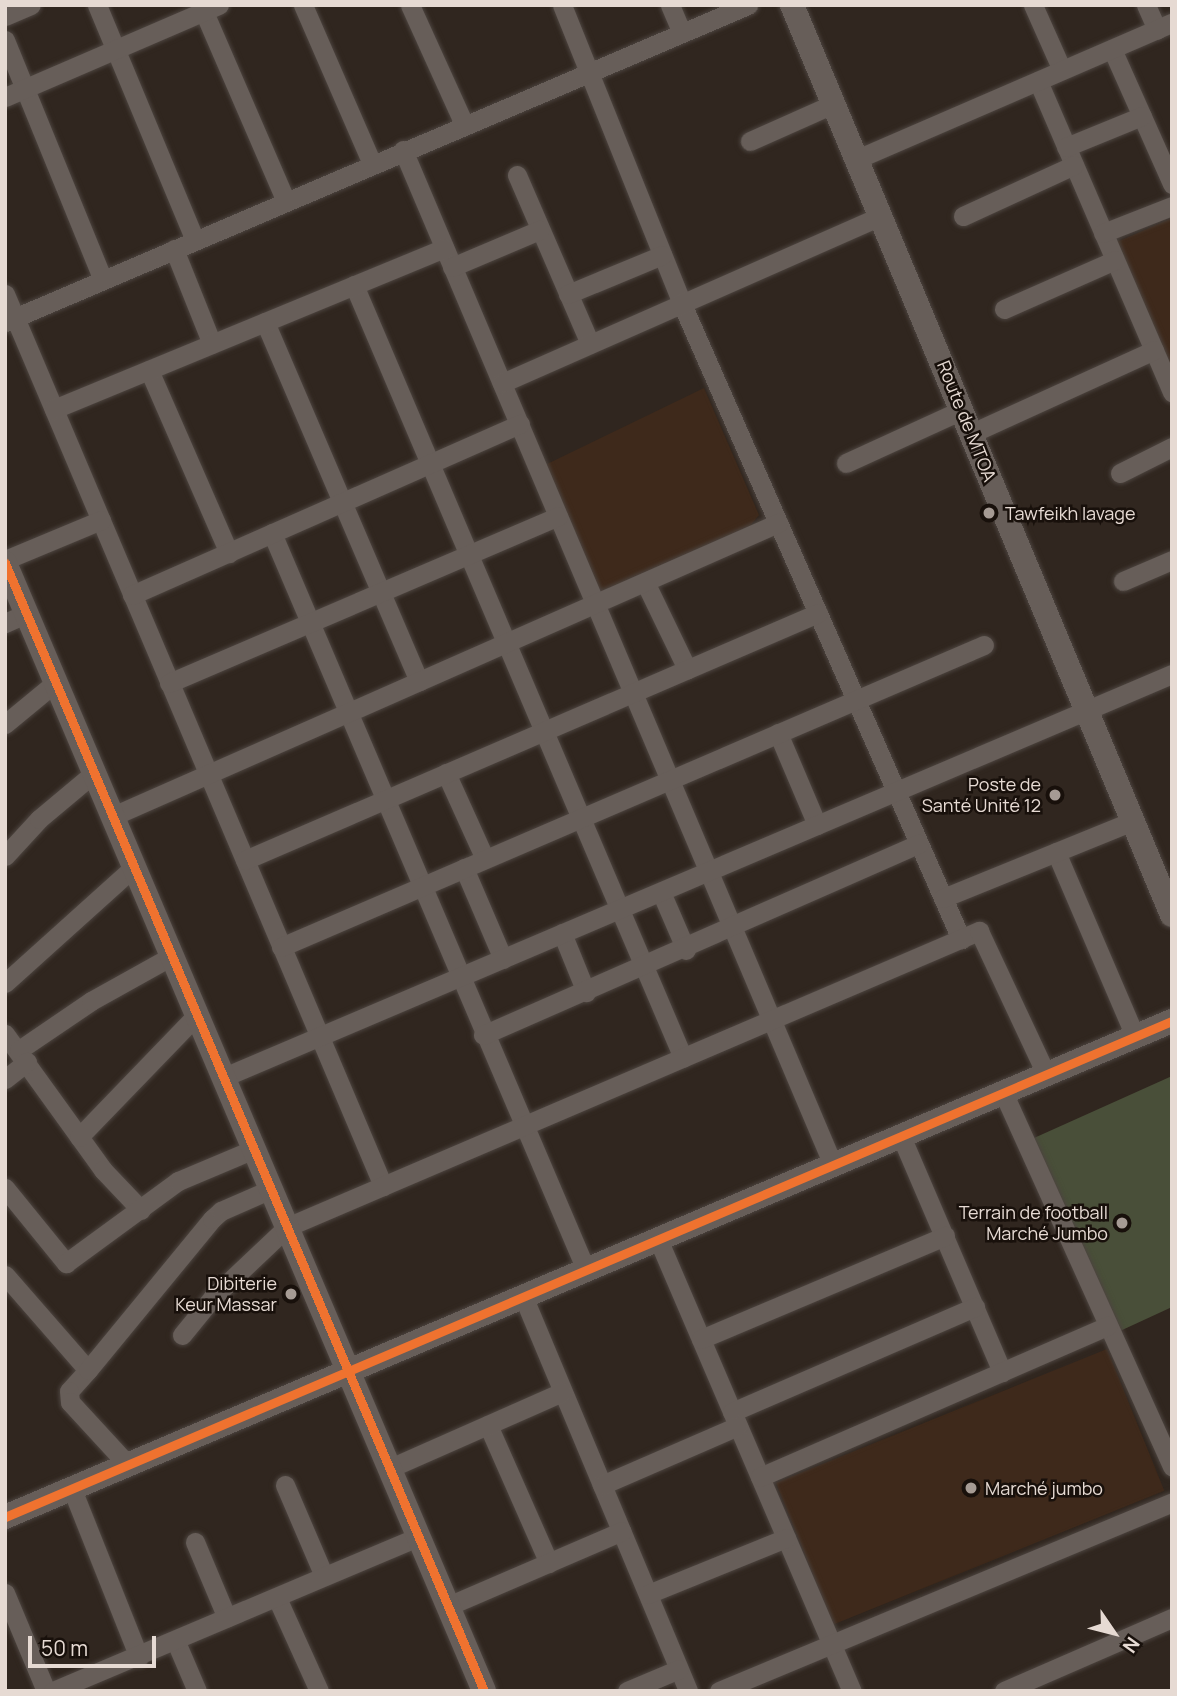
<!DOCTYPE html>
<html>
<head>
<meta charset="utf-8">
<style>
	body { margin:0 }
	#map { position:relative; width:1177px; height:1696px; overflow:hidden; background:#30261f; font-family:Manrope,sans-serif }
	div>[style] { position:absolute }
	.built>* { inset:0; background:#3e291b; transform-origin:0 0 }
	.green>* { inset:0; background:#494f39 }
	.roads { filter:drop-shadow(0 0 2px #4c443f) drop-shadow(0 0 2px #4c443f) }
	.minor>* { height:19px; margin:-9.5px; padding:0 9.5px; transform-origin:9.5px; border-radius:9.5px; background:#675e59 }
	.tertiary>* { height:24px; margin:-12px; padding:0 12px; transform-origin:12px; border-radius:12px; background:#675e59 }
	.cycleway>* { height:9px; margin:-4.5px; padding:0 4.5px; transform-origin:4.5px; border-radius:4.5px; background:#ef722f }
	.dots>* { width:19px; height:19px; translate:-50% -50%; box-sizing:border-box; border:4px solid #18100b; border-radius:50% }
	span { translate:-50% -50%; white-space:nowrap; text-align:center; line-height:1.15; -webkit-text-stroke:5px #18100b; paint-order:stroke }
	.street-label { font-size:18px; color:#e6dad3 }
	.poi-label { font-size:18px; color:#e6dad3 }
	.left { translate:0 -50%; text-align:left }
	.right { translate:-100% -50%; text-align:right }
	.frame { position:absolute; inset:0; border:7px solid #e6dad3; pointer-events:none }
	.north { position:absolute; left:1079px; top:1598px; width:70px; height:70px; -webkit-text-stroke:5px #18100b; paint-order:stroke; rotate:125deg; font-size:19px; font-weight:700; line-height:28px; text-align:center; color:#e6dad3 }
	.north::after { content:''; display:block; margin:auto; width:24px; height:32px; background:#e6dad3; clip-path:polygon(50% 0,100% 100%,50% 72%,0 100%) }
	.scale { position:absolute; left:28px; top:1636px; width:128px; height:32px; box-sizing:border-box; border:4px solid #e6dad3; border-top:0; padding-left:9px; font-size:21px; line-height:24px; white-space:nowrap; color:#e6dad3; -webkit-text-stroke:5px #18100b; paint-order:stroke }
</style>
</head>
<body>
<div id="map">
	<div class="built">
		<i style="clip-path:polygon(1172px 218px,1172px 372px,1117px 242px)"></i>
		<i style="clip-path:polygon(704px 388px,759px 515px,746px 531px,602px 596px,545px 465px)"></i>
		<i style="left:1107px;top:1349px;width:153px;height:357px;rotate:68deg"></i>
	</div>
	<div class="green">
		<i style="clip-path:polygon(1172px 1076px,1172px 1307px,1120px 1331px,1034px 1138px)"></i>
	</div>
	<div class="roads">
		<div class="minor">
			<i style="left:97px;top:5px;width:255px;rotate:67.4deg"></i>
			<i style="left:201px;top:5px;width:214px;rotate:66.6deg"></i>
			<i style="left:303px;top:5px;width:173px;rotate:66.5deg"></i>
			<i style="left:410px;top:5px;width:131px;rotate:65.6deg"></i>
			<i style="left:562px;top:5px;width:322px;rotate:68.1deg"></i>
			<i style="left:682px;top:304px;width:694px;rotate:66.28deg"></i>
			<i style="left:670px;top:5px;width:30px;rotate:67deg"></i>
			<i style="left:1033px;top:5px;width:71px;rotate:66deg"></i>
			<i style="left:1146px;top:5px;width:27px;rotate:66deg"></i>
			<i style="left:5px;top:16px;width:28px;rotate:-23deg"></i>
			<i style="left:5px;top:40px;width:259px;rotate:67.8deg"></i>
			<i style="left:1112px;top:49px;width:148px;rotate:66deg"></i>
			<i style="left:1038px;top:81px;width:339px;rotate:66.7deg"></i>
			<i style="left:5px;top:97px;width:233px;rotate:-23.3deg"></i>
			<i style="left:750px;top:141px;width:91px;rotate:-24deg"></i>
			<i style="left:1066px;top:147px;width:82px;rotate:-22.2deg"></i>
			<i style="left:403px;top:150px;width:1102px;rotate:67.04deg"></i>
			<i style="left:857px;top:159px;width:343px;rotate:-23.4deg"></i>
			<i style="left:517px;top:175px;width:184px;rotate:66.6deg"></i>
			<i style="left:963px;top:216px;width:122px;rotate:-24.7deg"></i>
			<i style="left:1103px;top:233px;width:74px;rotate:-21.4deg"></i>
			<i style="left:174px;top:249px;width:102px;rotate:68.2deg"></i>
			<i style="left:452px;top:267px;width:95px;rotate:-23deg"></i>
			<i style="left:354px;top:285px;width:840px;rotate:66.94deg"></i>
			<i style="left:5px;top:294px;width:969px;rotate:67.03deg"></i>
			<i style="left:568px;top:294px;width:102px;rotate:-22.5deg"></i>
			<i style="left:1004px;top:309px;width:121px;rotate:-23.8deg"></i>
			<i style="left:5px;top:322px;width:808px;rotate:-23.11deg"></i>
			<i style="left:265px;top:322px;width:391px;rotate:66.8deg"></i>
			<i style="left:149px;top:370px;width:200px;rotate:66.4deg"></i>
			<i style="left:502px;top:383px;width:414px;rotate:-23.8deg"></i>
			<i style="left:54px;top:409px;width:422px;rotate:-22.4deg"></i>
			<i style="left:972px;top:433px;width:200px;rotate:-24.5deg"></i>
			<i style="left:846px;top:463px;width:128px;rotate:-24.6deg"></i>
			<i style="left:1120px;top:473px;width:58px;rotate:-26.6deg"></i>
			<i style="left:272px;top:533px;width:801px;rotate:66.92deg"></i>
			<i style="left:5px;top:560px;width:104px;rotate:-22.6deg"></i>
			<i style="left:1123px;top:581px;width:53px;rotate:-23.2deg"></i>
			<i style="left:645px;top:582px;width:97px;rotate:64.2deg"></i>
			<i style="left:132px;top:595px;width:424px;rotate:-23.8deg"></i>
			<i style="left:5px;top:623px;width:24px;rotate:-24deg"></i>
			<i style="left:169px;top:683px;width:423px;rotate:-23.2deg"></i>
			<i style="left:5px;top:724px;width:66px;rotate:-39.5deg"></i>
			<i style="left:778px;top:733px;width:100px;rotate:67deg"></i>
			<i style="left:446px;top:773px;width:94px;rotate:65.6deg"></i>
			<i style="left:113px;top:816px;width:727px;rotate:-23.78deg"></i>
			<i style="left:1056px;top:852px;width:200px;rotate:66.8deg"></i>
			<i style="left:5px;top:856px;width:50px;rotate:-47.4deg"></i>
			<i style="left:39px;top:819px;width:72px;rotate:-39.9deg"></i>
			<i style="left:245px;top:860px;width:624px;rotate:-23.32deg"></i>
			<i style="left:464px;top:868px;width:99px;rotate:66.8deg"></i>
			<i style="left:661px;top:892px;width:63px;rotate:66.7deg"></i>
			<i style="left:943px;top:898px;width:205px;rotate:-22.1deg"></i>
			<i style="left:562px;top:933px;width:64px;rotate:67.9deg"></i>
			<i style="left:281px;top:947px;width:765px;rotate:-23.25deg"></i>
			<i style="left:5px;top:983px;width:173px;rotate:-42deg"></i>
			<i style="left:5px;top:1034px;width:168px;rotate:54.2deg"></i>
			<i style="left:103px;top:1170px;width:55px;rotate:46.5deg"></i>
			<i style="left:483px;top:1035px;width:476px;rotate:-23.7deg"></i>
			<i style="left:19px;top:1050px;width:87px;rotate:-34.2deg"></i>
			<i style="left:91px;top:1001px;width:93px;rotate:-29.1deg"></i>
			<i style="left:224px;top:1077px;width:1030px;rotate:-23.03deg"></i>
			<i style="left:5px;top:1079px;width:28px;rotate:-38deg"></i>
			<i style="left:1003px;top:1092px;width:411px;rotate:65.7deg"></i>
			<i style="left:901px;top:1136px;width:257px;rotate:66.8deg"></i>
			<i style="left:79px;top:1137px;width:170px;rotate:-46deg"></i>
			<i style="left:5px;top:1188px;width:97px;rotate:50.9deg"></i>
			<i style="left:66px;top:1263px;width:139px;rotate:-36.2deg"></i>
			<i style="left:178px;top:1181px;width:82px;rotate:-22.8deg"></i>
			<i style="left:658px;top:1239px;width:492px;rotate:66.8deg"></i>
			<i style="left:5px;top:1275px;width:126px;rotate:48.9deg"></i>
			<i style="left:88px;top:1370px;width:28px;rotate:132deg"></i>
			<i style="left:69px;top:1391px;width:11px;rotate:85deg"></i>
			<i style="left:70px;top:1402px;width:86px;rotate:47.4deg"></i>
			<i style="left:523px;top:1296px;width:428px;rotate:67.3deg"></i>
			<i style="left:182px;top:1335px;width:49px;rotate:-50.8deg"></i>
			<i style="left:213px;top:1297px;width:102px;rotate:-43.4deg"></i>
			<i style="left:287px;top:1227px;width:753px;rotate:-23.16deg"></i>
			<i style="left:979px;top:931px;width:158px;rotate:64.9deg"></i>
			<i style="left:701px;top:1339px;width:265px;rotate:-22.9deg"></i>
			<i style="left:88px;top:1370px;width:195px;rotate:-50.6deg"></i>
			<i style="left:212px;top:1219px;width:12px;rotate:-42deg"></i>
			<i style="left:221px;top:1211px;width:55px;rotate:-23.7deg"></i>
			<i style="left:732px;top:1412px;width:265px;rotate:-23.4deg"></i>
			<i style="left:488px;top:1425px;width:151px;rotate:66.2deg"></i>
			<i style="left:390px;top:1468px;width:188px;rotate:-23.8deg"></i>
			<i style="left:760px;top:1477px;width:379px;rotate:-23.5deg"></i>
			<i style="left:285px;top:1485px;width:99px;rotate:66.8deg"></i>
			<i style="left:602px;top:1485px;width:148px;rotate:-23.5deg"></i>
			<i style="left:72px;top:1489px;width:181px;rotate:68.3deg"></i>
			<i style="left:195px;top:1542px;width:82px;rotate:67.2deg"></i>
			<i style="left:5px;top:1593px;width:106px;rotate:67.3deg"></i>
			<i style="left:648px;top:1594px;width:149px;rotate:-22.1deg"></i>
			<i style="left:277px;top:1598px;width:102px;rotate:65.7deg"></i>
			<i style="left:448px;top:1606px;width:189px;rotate:-23.3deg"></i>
			<i style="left:176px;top:1642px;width:53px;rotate:66.8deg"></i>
			<i style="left:53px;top:1691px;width:396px;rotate:-22.9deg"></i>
			<i style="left:627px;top:1691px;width:56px;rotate:-22.9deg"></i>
			<i style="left:719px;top:1691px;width:491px;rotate:-22.6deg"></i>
			<i style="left:1004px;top:1691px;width:183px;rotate:-23.5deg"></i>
		</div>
		<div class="tertiary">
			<i style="left:792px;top:5px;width:986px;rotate:67.34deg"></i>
			<i style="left:5px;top:563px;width:1225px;rotate:66.99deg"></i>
			<i style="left:5px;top:1517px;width:1268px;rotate:-23.03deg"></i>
		</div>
	</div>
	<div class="cycleway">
		<i style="left:5px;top:563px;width:1225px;rotate:66.99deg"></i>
		<i style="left:5px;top:1517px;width:1268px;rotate:-23.03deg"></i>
	</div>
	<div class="dots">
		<i style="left:989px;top:513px;background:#a69b94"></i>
		<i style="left:1055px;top:795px;background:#a69b94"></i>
		<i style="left:1122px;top:1223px;background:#a69b94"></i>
		<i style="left:291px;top:1294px;background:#a69b94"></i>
		<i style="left:971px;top:1488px;background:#a69b94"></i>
	</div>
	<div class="street-label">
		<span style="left:967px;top:421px;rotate:68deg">Route de MTOA</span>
	</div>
	<div class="poi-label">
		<span class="left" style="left:1005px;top:513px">Tawfeikh lavage</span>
		<span class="right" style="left:1041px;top:795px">Poste de<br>Santé Unité 12</span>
		<span class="right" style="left:1108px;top:1223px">Terrain de football<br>Marché Jumbo</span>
		<span class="right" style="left:277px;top:1294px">Dibiterie<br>Keur Massar</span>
		<span class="left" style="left:985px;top:1488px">Marché jumbo</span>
	</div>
	<div class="frame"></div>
	<div class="north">N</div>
	<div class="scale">50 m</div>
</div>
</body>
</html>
